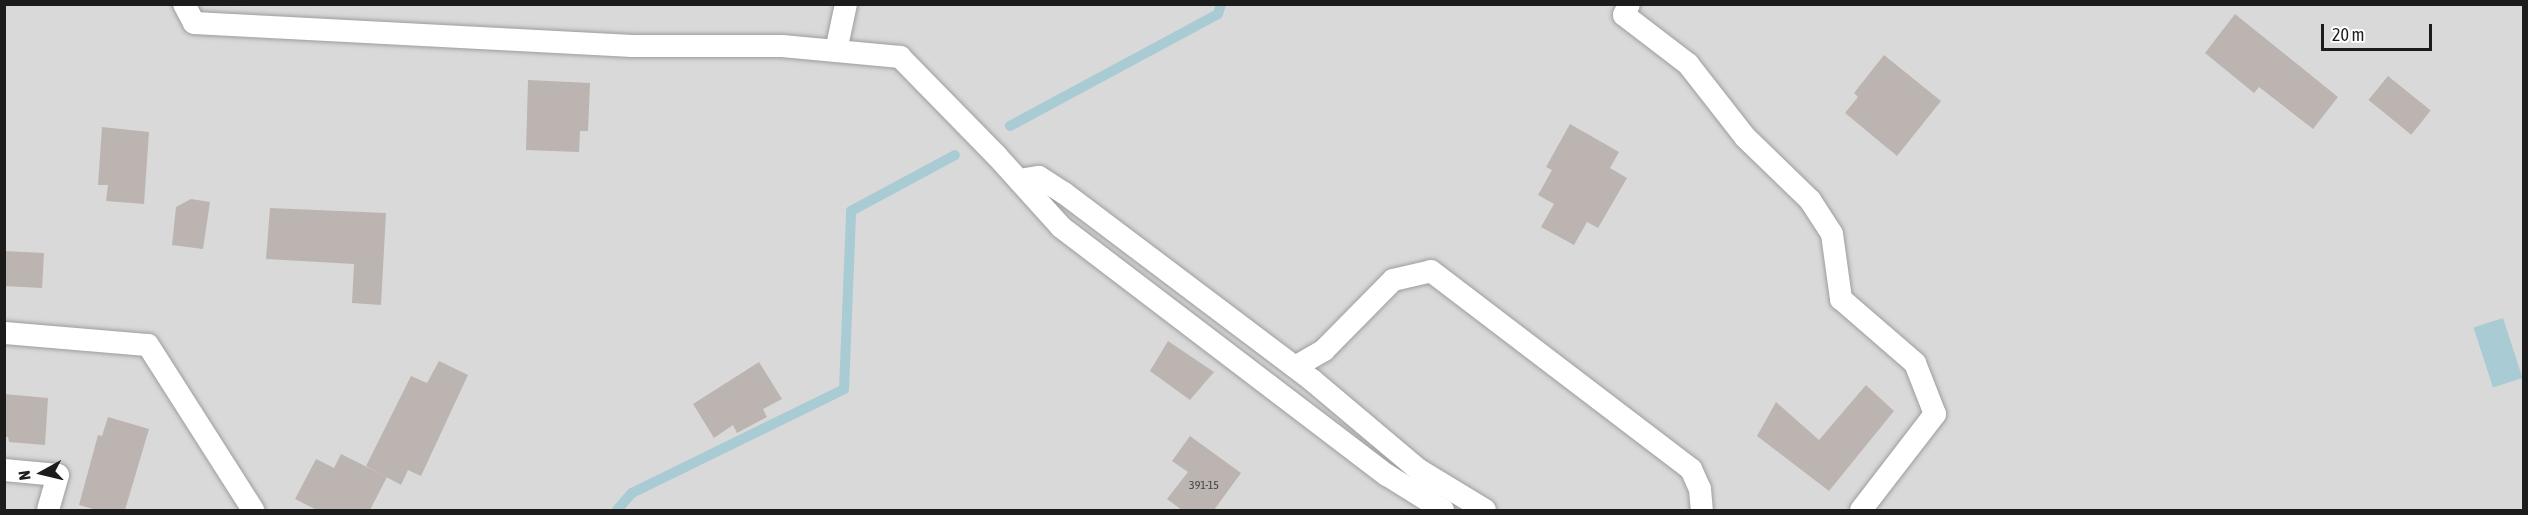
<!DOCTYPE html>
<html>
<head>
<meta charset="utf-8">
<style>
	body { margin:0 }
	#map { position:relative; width:2528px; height:515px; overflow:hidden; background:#ece8e2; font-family:"Asap Condensed",sans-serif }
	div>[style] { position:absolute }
	.residential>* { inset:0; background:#dad9d9; transform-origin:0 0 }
	.water>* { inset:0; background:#a8cbd4; transform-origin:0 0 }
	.stream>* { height:10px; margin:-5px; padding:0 5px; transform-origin:5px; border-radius:5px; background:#a8cbd4 }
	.building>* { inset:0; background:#bcb4b0; transform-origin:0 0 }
	.roads { filter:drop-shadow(0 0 2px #9d9d9d) drop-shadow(0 0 2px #9d9d9d) }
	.lane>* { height:22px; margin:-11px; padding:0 11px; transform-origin:11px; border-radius:11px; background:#fff }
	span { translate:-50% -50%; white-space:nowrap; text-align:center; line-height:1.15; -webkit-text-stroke:4.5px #fff; paint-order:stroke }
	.number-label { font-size:12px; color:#444241 }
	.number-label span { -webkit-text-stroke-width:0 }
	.frame { position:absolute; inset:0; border:6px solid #1c1c1c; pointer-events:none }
	.north { position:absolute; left:12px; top:443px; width:60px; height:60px; -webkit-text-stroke:4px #fff; paint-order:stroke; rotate:262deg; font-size:16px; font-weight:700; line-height:24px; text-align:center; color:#1c1c1c }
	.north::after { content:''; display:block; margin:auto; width:21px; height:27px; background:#1c1c1c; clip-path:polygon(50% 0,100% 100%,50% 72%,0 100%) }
	.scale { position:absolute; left:2321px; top:24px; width:111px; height:27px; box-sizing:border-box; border:3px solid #1c1c1c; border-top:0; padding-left:8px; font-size:18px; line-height:21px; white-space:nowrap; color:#1c1c1c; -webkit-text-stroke:4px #fff; paint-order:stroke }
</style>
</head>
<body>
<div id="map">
	<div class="residential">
		<i style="left:5px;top:5px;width:2518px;height:505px"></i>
	</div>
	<div class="water">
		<i style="left:2503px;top:318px;width:63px;height:31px;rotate:72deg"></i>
	</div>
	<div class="stream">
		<i style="left:1010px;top:126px;width:236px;rotate:-28.3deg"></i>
		<i style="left:1218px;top:14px;width:10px;rotate:-73deg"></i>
		<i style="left:617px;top:510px;width:23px;rotate:-49deg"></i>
		<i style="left:632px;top:493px;width:236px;rotate:-26.1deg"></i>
		<i style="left:844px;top:389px;width:178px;rotate:-87.7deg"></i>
		<i style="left:851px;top:211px;width:118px;rotate:-28.3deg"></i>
	</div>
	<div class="building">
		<i style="clip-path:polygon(2235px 14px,2338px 97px,2313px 129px,2259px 87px,2254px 93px,2205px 53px)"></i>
		<i style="clip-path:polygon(1884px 55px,1941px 101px,1897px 156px,1845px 113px,1858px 97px,1854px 93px)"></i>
		<i style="left:2388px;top:76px;width:55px;height:31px;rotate:39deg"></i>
		<i style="clip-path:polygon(528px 80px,590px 83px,588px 131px,580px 131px,579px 152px,526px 150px)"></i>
		<i style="clip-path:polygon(1570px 124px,1619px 152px,1610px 168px,1627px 178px,1598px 228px,1587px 222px,1574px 245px,1541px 227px,1554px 204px,1538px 195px,1552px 170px,1546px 167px)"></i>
		<i style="clip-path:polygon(102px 127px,149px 132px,144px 204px,106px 201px,108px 185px,98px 185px)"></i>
		<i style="clip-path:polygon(191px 199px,210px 202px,203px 249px,172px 245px,176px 207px)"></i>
		<i style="clip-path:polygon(270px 208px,386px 213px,381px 305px,352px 303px,354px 264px,266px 259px)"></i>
		<i style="left:4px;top:251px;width:40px;height:35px;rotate:3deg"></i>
		<i style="clip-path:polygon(1168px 341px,1214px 372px,1190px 400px,1150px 371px)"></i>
		<i style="clip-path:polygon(439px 361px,468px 375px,421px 476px,408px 470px,401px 485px,366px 466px,411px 376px,427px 383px)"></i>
		<i style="clip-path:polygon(759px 362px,782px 399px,763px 409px,767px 417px,737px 433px,733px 425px,714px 438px,693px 404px)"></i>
		<i style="clip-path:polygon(1866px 385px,1894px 411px,1829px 491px,1757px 436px,1776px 402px,1819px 440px)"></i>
		<i style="clip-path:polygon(4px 394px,48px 398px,45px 445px,9px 442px,8px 437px,4px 437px)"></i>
		<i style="clip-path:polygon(108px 417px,149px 429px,125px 510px,97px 510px,79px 505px,98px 435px,102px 436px)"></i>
		<i style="clip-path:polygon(1190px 436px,1241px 473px,1214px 510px,1182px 510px,1167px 499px,1188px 472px,1172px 461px)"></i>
		<i style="clip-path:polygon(341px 454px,387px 477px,370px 510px,317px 510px,295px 499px,316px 459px,334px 468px)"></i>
	</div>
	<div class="roads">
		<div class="lane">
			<i style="left:184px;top:4px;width:21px;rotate:62deg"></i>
			<i style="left:194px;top:23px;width:439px;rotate:3deg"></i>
			<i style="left:632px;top:46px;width:150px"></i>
			<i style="left:782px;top:46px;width:119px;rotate:5.3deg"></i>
			<i style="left:900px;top:57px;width:137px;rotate:45.6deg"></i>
			<i style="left:996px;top:155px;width:97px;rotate:47.9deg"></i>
			<i style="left:1061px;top:227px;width:410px;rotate:37.3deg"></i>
			<i style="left:1387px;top:475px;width:66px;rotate:32deg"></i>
			<i style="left:1629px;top:4px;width:12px;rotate:114deg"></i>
			<i style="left:1624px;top:15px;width:81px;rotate:37.4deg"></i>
			<i style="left:1688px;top:64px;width:93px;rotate:52deg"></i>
			<i style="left:1745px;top:137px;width:91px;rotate:44.1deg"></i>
			<i style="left:1810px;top:200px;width:40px;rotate:57.1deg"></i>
			<i style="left:1832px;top:234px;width:66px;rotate:82.1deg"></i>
			<i style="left:1841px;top:299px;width:98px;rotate:40.9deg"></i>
			<i style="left:1915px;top:363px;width:55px;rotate:68.6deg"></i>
			<i style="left:1935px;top:414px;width:121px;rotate:127.6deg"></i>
			<i style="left:836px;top:51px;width:48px;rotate:-78deg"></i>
			<i style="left:1019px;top:180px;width:20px;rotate:-9deg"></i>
			<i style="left:1039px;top:177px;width:30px;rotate:33deg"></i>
			<i style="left:1064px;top:193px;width:311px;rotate:37deg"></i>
			<i style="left:1312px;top:380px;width:140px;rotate:40.1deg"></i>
			<i style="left:1419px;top:470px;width:77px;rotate:31.2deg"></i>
			<i style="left:4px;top:333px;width:144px;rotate:4.8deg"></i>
			<i style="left:148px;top:345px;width:196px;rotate:57.5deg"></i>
			<i style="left:1295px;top:367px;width:34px;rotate:-30deg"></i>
			<i style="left:1324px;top:350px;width:98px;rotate:-45.4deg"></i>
			<i style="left:1393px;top:280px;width:39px;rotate:-13deg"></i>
			<i style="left:1431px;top:271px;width:327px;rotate:37.3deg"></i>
			<i style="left:1691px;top:469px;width:22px;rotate:66deg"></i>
			<i style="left:1700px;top:489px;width:21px;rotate:85deg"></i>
			<i style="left:4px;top:470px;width:54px;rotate:5.3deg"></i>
			<i style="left:58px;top:475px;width:36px;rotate:106deg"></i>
		</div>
	</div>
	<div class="number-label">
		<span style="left:1204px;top:486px">391-15</span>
	</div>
	<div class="frame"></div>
	<div class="north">N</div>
	<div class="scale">20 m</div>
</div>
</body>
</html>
